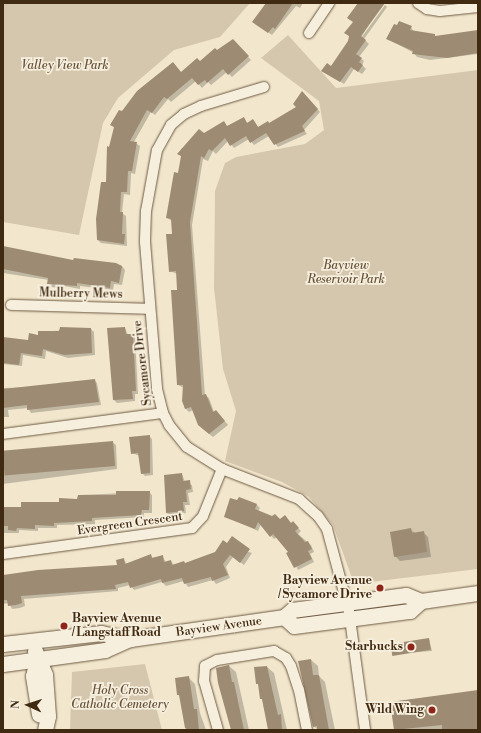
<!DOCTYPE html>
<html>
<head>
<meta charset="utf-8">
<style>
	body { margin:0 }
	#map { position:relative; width:481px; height:733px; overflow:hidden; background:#f2e7cd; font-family:"Libre Bodoni",serif }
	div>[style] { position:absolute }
	.green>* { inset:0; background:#d4c7ad }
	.shadow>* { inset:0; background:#0003 }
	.building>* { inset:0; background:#9d8c73; transform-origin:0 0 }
	.roads { filter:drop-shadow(0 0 1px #6d5941) drop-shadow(0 0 1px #6d5941) }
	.street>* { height:10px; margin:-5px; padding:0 5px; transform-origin:5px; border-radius:5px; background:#f7efde }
	.secondary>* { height:15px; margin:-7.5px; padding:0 7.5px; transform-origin:7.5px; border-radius:7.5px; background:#f7efde }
	.dots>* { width:11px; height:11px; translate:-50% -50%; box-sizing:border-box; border:2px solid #f7efde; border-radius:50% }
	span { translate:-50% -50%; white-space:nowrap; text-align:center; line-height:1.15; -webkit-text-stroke:3.5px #f7efde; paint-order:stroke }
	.park-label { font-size:12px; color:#665139; font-style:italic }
	.street-label { font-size:12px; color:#412a12 }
	.poi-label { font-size:12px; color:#412a12; font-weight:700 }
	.right { translate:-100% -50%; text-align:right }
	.left { translate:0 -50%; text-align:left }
	.frame { position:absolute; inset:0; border:4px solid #412a12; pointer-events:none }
	.north { position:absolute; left:8px; top:685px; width:40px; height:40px; -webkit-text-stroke:3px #f7efde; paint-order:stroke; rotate:273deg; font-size:11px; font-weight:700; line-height:16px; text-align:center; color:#412a12 }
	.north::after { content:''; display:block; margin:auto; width:14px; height:18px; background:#412a12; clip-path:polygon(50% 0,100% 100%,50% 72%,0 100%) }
</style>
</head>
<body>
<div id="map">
	<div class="green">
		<i style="clip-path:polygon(3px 3px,250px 3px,220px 37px,174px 50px,118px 98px,103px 123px,79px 235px,3px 222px)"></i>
		<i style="clip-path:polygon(288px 35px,336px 88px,478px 70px,478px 569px,354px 584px,333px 525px,309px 497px,282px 482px,225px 461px,236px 411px,223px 369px,214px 288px,215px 191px,225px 163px,236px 157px,305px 144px,324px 130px,319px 101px,261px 58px)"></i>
		<i style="clip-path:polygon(145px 664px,162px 730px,70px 730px,72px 672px)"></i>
	</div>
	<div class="shadow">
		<i style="clip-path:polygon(266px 3px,303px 3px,300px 8px,296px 6px,272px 35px,254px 22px)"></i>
		<i style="clip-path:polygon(358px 3px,382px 3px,359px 41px,385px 5px,387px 7px,364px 39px,369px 44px,359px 57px,364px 61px,362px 65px,366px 69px,362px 74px,354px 69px,344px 84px,323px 71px,331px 67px,349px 42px,350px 37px,346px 33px,354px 22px,348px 18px)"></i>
		<i style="clip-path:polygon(411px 27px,414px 32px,437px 37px,478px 31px,478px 54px,430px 60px,417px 57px,414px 53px,388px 39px)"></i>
		<i style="clip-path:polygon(233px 40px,251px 60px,232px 77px,227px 72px,211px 85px,208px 82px,202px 88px,196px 81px,171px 102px,168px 99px,155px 115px,151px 112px,134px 142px,140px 146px,135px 174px,131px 173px,130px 195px,124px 194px,122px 213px,126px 216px,127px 246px,101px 243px,98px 240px,115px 128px,111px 125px,122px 113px)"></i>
		<i style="clip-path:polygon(302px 92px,320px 112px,304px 130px,307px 134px,278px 147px,269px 136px,254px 145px,249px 139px,234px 148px,228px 141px,216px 154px,213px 151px,208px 161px,203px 159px,192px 225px,205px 395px,209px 398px,214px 412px,219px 414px,228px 425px,213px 437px,202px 428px,193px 410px,189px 412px,186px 409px,184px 388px,178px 385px,178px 291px,177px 274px,170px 271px,173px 234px,172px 221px,167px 218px,182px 157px,179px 154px,182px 148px,184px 149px,223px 122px,228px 127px,244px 119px,248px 124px,253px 120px,258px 127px,270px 124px,298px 107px)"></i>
		<i style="clip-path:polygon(3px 247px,74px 262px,122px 266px,125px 270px,122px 285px,114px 284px,113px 290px,80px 286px,80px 289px,59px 285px,59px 288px,51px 287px,49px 280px,3px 273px)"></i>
		<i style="clip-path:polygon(125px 328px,128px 335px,135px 338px,138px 394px,135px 394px,135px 401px,117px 403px,114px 400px)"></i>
		<i style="clip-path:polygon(91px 329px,94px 332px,95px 355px,68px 358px,46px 351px,45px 359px,23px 355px,22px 366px,3px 364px,3px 338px,29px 341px,51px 334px,52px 331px)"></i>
		<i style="clip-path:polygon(94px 380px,97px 383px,101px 405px,31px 413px,28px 408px,8px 410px,9px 417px,3px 417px,3px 388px,43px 387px,59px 385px,58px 383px)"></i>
		<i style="clip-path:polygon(149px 436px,152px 439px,153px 475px,145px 476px,142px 473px,140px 456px,132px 453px)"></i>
		<i style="clip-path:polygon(112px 442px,116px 445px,117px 469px,3px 484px,3px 457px)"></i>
		<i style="clip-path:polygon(182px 474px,185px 482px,192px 485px,193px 492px,188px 493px,190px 505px,185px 505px,186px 513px,170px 516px,167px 513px)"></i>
		<i style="clip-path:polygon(149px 492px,152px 495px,152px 513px,144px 513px,144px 517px,95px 520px,95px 524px,57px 525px,57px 528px,38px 528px,38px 531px,19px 530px,19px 533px,3px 533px,3px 509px,60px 503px,78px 500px,79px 495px)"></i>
		<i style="clip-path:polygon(246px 500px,257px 505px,260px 508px,258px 511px,296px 526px,301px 531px,298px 534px,311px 545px,314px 552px,310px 554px,314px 562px,298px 570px,290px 552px,277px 537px,274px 539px,261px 524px,258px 531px,225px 516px,238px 502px)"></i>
		<i style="clip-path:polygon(411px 530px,415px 533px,423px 532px,428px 537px,431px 557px,400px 561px,395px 556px)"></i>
		<i style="clip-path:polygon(227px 544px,252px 553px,244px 565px,233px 557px,226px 567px,230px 578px,216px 584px,213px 580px,188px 587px,184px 581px,166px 586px,162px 582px,134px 590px,130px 585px,118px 588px,118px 591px,24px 599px,25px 606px,20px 608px,12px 609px,9px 603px,3px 604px,3px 577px,118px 566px,123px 559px,127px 564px,151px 556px,153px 558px,162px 556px,166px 562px,171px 561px,174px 565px,186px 564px,216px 553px)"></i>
		<i style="clip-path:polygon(429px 639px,432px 651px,393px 654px)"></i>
		<i style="clip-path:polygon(311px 660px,318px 666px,319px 676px,325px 682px,335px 730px,318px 730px,314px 726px)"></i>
		<i style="clip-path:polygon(229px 666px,236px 672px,249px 730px,231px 730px)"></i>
		<i style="clip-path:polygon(267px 667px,274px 673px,287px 730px,269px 730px,255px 668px)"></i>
		<i style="clip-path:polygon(188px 677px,195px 684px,200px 713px,206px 730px,187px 730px,176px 679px)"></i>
		<i style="clip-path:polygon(478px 691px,478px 730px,395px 730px,391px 702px)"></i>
	</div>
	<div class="building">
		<i style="clip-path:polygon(266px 3px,293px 3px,275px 29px,273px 27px,268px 33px,252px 22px)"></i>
		<i style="clip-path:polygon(358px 3px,385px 3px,361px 36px,366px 40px,356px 54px,362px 58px,359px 62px,363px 65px,358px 72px,351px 67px,340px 82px,321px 71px,327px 63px,331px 66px,348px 41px,349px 36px,344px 33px,353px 22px,347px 18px)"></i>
		<i style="clip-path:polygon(399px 21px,412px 26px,410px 30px,435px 34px,435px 36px,478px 30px,478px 53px,447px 58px,412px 54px,413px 51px,386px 39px,394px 24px,397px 25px)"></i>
		<i style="clip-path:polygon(233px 39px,249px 56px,228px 75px,223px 69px,207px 83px,205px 80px,198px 85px,192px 78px,167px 99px,164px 97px,152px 113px,147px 110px,130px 141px,137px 142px,132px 171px,128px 171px,127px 192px,121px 192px,120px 212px,123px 212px,122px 234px,125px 234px,124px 244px,97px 240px,96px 219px,101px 182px,106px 182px,107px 146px,109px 147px,114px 127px,110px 125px,119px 110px,122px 111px,137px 91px,173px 62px,181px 72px,197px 58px,200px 61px,215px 48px,217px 50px)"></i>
		<i style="clip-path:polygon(302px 91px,318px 109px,302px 126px,305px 131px,274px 145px,266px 133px,250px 143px,246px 136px,230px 146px,225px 138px,212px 151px,209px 149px,204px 158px,201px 156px,190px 222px,202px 395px,206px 394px,213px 412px,216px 410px,225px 421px,209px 434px,198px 425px,191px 407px,185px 409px,182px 401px,183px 385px,177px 385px,171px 290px,177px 290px,176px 271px,169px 272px,166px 234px,172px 234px,171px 219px,166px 218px,174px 172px,178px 173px,181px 156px,177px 154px,199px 129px,204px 133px,224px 121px,227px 126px,244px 117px,247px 123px,253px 119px,258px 127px,268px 121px,269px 123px,296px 107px,293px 104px)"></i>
		<i style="clip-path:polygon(3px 246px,73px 260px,74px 258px,116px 263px,122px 266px,119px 283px,111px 281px,110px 288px,77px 283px,77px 286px,47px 284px,48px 278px,3px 269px)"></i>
		<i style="clip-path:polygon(60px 327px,91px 328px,92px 353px,64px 355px,43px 349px,42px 356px,21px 353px,19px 365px,3px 363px,3px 337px,28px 340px,29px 333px,38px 335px,38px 331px,59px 331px)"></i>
		<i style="clip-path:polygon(125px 327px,126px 334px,133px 334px,136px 391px,132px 391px,133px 399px,113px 400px,107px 328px)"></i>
		<i style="clip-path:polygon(95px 379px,99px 402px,27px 410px,27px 405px,3px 408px,3px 389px)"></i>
		<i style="clip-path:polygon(150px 435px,150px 473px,141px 474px,138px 453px,131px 454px,129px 437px)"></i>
		<i style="left:113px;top:441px;width:25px;height:111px;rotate:85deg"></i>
		<i style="clip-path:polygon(182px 473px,183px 481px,190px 480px,191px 489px,186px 490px,187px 502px,183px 502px,184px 511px,166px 513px,164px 475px)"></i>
		<i style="clip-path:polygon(116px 491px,150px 491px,149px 510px,142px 510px,141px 515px,92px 518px,92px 521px,54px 523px,54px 526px,35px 525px,35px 529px,17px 528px,16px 531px,8px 530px,8px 526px,3px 526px,3px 507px,21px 507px,21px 502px,59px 502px,59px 498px,77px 499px,78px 495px,116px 495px)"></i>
		<i style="clip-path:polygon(239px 497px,257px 504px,255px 509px,272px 516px,275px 514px,280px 519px,285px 515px,291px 523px,293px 521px,299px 528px,295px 531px,305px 542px,308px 541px,312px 549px,308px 551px,312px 559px,294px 568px,286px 553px,288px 552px,273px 534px,270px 537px,258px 522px,255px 529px,224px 517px,230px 498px,237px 500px)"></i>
		<i style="clip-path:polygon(411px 528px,412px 533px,424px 531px,427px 552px,394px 557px,390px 532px)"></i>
		<i style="clip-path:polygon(232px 536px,250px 549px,240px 563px,230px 555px,223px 564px,228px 575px,212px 581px,211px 577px,184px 584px,182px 578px,162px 583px,161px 579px,130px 588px,128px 582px,115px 585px,116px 589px,21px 596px,22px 603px,16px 605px,8px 606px,7px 600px,3px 600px,3px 575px,38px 570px,117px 565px,116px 560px,124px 558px,125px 564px,151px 554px,152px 558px,163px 555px,164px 562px,171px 560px,172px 565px,184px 561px,185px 563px,215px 552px,223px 540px,227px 543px)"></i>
		<i style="left:429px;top:638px;width:12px;height:39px;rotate:81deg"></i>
		<i style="clip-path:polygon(311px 659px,313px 675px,319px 675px,329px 730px,317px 730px,317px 726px,313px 727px,298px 661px)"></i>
		<i style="clip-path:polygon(229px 665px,232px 682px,234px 682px,244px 730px,231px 730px,218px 683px,216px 668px)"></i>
		<i style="clip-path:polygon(267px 666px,278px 715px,281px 714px,282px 730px,268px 730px,262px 699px,260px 699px,258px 684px,256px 684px,254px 667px)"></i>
		<i style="clip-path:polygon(189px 676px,194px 709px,197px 709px,199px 730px,188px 730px,185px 728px,179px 695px,177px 695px,175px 678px)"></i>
		<i style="clip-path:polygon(478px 690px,478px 730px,442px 730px,442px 725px,394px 730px,390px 702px)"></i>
	</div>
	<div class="roads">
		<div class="street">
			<i style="left:418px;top:3px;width:11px;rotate:34deg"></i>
			<i style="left:427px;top:9px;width:13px;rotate:9deg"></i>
			<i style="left:440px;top:11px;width:38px;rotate:-6deg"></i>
			<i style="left:309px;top:33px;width:36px;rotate:-56deg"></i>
			<i style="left:264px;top:87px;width:66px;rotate:163.2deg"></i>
			<i style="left:201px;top:106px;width:19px;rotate:155deg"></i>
			<i style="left:184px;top:114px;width:17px;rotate:140deg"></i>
			<i style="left:171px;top:125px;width:29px;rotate:119deg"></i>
			<i style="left:157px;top:150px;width:62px;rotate:100.2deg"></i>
			<i style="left:146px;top:211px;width:31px;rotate:92deg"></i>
			<i style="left:145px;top:242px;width:147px;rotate:85.3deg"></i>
			<i style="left:157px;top:389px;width:25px;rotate:76deg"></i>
			<i style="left:163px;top:413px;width:13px;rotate:63deg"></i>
			<i style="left:169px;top:425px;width:28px;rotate:51deg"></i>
			<i style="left:187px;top:447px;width:41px;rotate:32.2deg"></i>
			<i style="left:222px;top:469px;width:83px;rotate:21.3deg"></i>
			<i style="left:299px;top:499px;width:25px;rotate:42deg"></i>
			<i style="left:318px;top:516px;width:16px;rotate:55deg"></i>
			<i style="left:327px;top:529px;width:85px;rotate:75deg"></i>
			<i style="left:349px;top:611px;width:120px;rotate:82.3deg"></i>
			<i style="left:11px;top:305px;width:139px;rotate:1.6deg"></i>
			<i style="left:3px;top:434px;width:161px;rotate:-7.5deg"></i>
			<i style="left:3px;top:554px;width:191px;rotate:-7.8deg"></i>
			<i style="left:192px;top:528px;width:16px;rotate:-47deg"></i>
			<i style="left:203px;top:516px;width:51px;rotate:-68deg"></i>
			<i style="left:218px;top:730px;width:51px;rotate:-105.9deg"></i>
			<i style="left:204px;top:681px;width:15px;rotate:-86deg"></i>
			<i style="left:205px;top:666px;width:13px;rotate:-27deg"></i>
			<i style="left:217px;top:660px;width:58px;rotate:-9deg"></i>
			<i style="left:274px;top:651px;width:14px;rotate:30deg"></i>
			<i style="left:286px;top:658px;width:9px;rotate:58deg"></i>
			<i style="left:291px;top:666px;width:25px;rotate:72deg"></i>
			<i style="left:299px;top:690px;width:41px;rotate:78.7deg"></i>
		</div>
		<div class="secondary">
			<i style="left:284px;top:617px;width:13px;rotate:42deg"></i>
			<i style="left:294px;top:626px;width:117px;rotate:-7.4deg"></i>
			<i style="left:410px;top:611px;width:15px;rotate:-42deg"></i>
			<i style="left:3px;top:644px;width:99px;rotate:-6.4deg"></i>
			<i style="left:101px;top:633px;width:30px;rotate:12deg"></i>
			<i style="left:35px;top:651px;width:26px;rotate:67deg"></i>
			<i style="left:45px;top:675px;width:41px;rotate:85.8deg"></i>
			<i style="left:48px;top:716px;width:14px;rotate:102deg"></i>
			<i style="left:37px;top:659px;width:17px;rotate:103deg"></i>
			<i style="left:33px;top:676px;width:39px;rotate:81deg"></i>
			<i style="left:3px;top:664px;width:103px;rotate:-7.8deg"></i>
			<i style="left:105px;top:650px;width:27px;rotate:-24deg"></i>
			<i style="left:130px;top:639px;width:156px;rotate:-8.1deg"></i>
			<i style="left:284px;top:617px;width:11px;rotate:-41deg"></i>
			<i style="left:292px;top:610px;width:115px;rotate:-7.5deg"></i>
			<i style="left:406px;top:595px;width:16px;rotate:22deg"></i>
			<i style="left:421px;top:601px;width:58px;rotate:-8deg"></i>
		</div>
	</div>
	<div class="dots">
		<i style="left:380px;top:588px;background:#8f2418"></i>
		<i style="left:64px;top:626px;background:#8f2418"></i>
		<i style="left:411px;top:647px;background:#8f2418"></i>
		<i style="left:432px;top:710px;background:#8f2418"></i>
	</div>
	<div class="park-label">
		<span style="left:65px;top:66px">Valley View Park</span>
		<span style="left:346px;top:273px">Bayview<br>Reservoir Park</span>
		<span style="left:120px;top:698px">Holy Cross<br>Catholic Cemetery</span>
	</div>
	<div class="street-label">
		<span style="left:81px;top:294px;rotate:1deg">Mulberry Mews</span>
		<span style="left:143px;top:363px;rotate:-97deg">Sycamore Drive</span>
		<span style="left:130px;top:524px;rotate:-8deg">Evergreen Crescent</span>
		<span style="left:219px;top:627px;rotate:-8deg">Bayview Avenue</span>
	</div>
	<div class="poi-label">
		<span class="right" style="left:372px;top:588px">Bayview Avenue<br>/ Sycamore Drive</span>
		<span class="left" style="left:72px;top:626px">Bayview Avenue<br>/ Langstaff Road</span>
		<span class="right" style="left:403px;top:647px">Starbucks</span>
		<span class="right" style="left:424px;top:710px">Wild Wing</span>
	</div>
	<div class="frame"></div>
	<div class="north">N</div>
</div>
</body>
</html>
